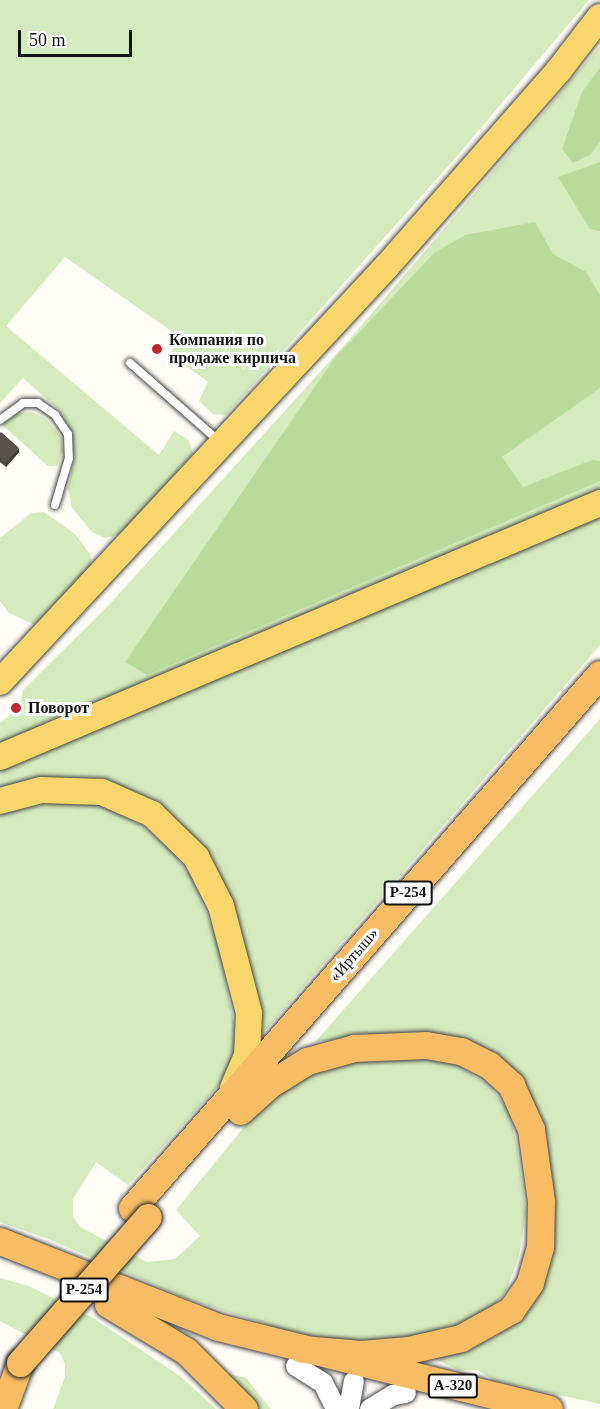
<!DOCTYPE html>
<html>
<head>
<meta charset="utf-8">
<style>
	body { margin:0 }
	#map { position:relative; width:600px; height:1409px; overflow:hidden; background:#fffdf5; font-family:"Times New Roman",serif }
	div>[style] { position:absolute }
	.green>* { inset:0; background:#d5ebbd }
	.forest>* { inset:0; background:#b9dc9c }
	.roads { filter:drop-shadow(0 0 2px #444) drop-shadow(0 0 2px #444) }
	.service>* { height:8px; margin:-4px; padding:0 4px; transform-origin:4px; border-radius:4px; background:#fff }
	.tertiary>* { height:20px; margin:-10px; padding:0 10px; transform-origin:10px; border-radius:10px; background:#fff }
	.primary>* { height:26px; margin:-13px; padding:0 13px; transform-origin:13px; border-radius:13px; background:#f9d66b }
	.trunk>* { height:27px; margin:-13.5px; padding:0 13.5px; transform-origin:13.5px; border-radius:13.5px; background:#f7bc64 }
	.bridges { filter:drop-shadow(0 0 2px #222) drop-shadow(0 0 2px #222) }
	.trunk-bridge>* { height:27px; margin:-13.5px; padding:0 13.5px; transform-origin:13.5px; border-radius:13.5px; background:#f7bc64 }
	.wall>* { inset:0; background:#4d4742 }
	.shaded-wall>* { inset:0; background:#3f3936 }
	.building>* { inset:0; background:#5a524d }
	.dots>* { width:16px; height:16px; translate:-50% -50%; box-sizing:border-box; border:3px solid #fff; border-radius:50% }
	span { translate:-50% -50%; white-space:nowrap; text-align:center; line-height:1.15; -webkit-text-stroke:6px #fff; paint-order:stroke }
	.shield-label span { padding:2px 4px; background:#fff; border:2px solid; border-radius:4px; -webkit-text-stroke-width:0 }
	.shield-label { font-size:15px; color:#111; font-weight:700 }
	.poi-label { font-size:16px; color:#111; font-weight:700 }
	.left { translate:0 -50%; text-align:left }
	.street-label { font-size:16px; color:#111 }
	.scale { position:absolute; left:18px; top:30px; width:114px; height:27px; box-sizing:border-box; border:3px solid #111; border-top:0; padding-left:8px; font-size:18px; line-height:21px; white-space:nowrap; color:#111; -webkit-text-stroke:4px #fff; paint-order:stroke }
</style>
</head>
<body>
<div id="map">
	<div class="green">
		<i style="clip-path:polygon(0 0,589px 0,457px 156px,226px 415px,213px 414px,199px 401px,208px 382px,170px 354px,180px 337px,65px 257px,6px 326px,159px 455px,174px 431px,189px 440px,193px 453px,122px 534px,105px 538px,92px 532px,72px 508px,68px 488px,74px 462px,72px 432px,57px 408px,23px 378px,0 403px)"></i>
		<i style="clip-path:polygon(600px 46px,600px 490px,0 744px,0 723px,20px 707px,23px 690px,107px 607px,349px 340px)"></i>
		<i style="clip-path:polygon(31px 412px,45px 418px,61px 437px,63px 451px,57px 466px,48px 466px,0 423px,16px 413px)"></i>
		<i style="clip-path:polygon(44px 512px,75px 534px,90px 554px,92px 564px,88px 574px,43px 622px,33px 624px,9px 613px,0 601px,0 538px,31px 513px)"></i>
		<i style="clip-path:polygon(600px 514px,600px 645px,258px 1039px,233px 920px,148px 804px,0 792px,0 770px)"></i>
		<i style="clip-path:polygon(600px 719px,600px 1404px,495px 1381px,477px 1370px,458px 1370px,435px 1359px,495px 1337px,522px 1315px,548px 1203px,500px 1060px,366px 1036px,315px 1042px)"></i>
		<i style="clip-path:polygon(73px 800px,100px 805px,144px 827px,171px 851px,191px 876px,217px 939px,234px 1024px,235px 1050px,230px 1070px,220px 1084px,128px 1185px,96px 1162px,73px 1199px,73px 1217px,80px 1227px,147px 1262px,175px 1259px,200px 1236px,176px 1210px,276px 1088px,310px 1068px,350px 1059px,410px 1057px,450px 1061px,490px 1085px,509px 1112px,517px 1146px,526px 1212px,519px 1256px,506px 1291px,490px 1310px,467px 1324px,417px 1338px,365px 1341px,304px 1336px,187px 1299px,51px 1240px,0 1222px,0 814px,36px 802px)"></i>
		<i style="clip-path:polygon(0 1278px,29px 1286px,93px 1318px,180px 1376px,216px 1409px,53px 1409px,65px 1377px,65px 1364px,60px 1353px,0 1321px)"></i>
		<i style="clip-path:polygon(228px 1374px,246px 1378px,271px 1409px,250px 1409px)"></i>
	</div>
	<div class="forest">
		<i style="clip-path:polygon(600px 68px,600px 142px,590px 155px,573px 163px,562px 149px,582px 92px)"></i>
		<i style="clip-path:polygon(600px 162px,600px 231px,590px 229px,558px 177px)"></i>
		<i style="clip-path:polygon(535px 222px,553px 254px,586px 272px,600px 295px,600px 388px,502px 457px,523px 487px,592px 460px,600px 461px,600px 481px,147px 675px,125px 662px,334px 359px,434px 253px,465px 235px)"></i>
	</div>
	<div class="roads">
		<div class="service">
			<i style="left:130px;top:363px;width:120px;rotate:41.3deg"></i>
			<i style="left:0;top:420px;width:29px;rotate:-36deg"></i>
			<i style="left:23px;top:403px;width:15px"></i>
			<i style="left:38px;top:403px;width:21px;rotate:35deg"></i>
			<i style="left:55px;top:415px;width:23px;rotate:56deg"></i>
			<i style="left:68px;top:434px;width:24px;rotate:88deg"></i>
			<i style="left:69px;top:458px;width:49px;rotate:106.6deg"></i>
		</div>
		<div class="tertiary">
			<i style="left:296px;top:1366px;width:32px;rotate:32deg"></i>
			<i style="left:323px;top:1383px;width:29px;rotate:63deg"></i>
			<i style="left:349px;top:1409px;width:28px;rotate:-80deg"></i>
			<i style="left:370px;top:1409px;width:27px;rotate:-31deg"></i>
			<i style="left:393px;top:1395px;width:13px;rotate:-9deg"></i>
		</div>
		<div class="primary">
			<i style="left:0;top:682px;width:568px;rotate:-47.07deg"></i>
			<i style="left:387px;top:266px;width:261px;rotate:-48.7deg"></i>
			<i style="left:559px;top:70px;width:67px;rotate:-52.3deg"></i>
			<i style="left:0;top:757px;width:652px;rotate:-22.94deg"></i>
			<i style="left:0;top:801px;width:42px;rotate:-15deg"></i>
			<i style="left:41px;top:790px;width:61px;rotate:1.9deg"></i>
			<i style="left:102px;top:792px;width:55px;rotate:23.7deg"></i>
			<i style="left:152px;top:814px;width:62px;rotate:44.3deg"></i>
			<i style="left:196px;top:857px;width:55px;rotate:63deg"></i>
			<i style="left:221px;top:906px;width:111px;rotate:75.3deg"></i>
			<i style="left:249px;top:1013px;width:42px;rotate:92.7deg"></i>
			<i style="left:247px;top:1055px;width:36px;rotate:113deg"></i>
		</div>
		<div class="trunk">
			<i style="left:240px;top:1111px;width:40px;rotate:-42deg"></i>
			<i style="left:270px;top:1084px;width:44px;rotate:-31.9deg"></i>
			<i style="left:307px;top:1061px;width:49px;rotate:-15.5deg"></i>
			<i style="left:354px;top:1048px;width:72px;rotate:-2.4deg"></i>
			<i style="left:426px;top:1045px;width:36px;rotate:10deg"></i>
			<i style="left:461px;top:1051px;width:31px;rotate:27deg"></i>
			<i style="left:489px;top:1065px;width:30px;rotate:42deg"></i>
			<i style="left:511px;top:1085px;width:48px;rotate:65.6deg"></i>
			<i style="left:531px;top:1129px;width:73px;rotate:82.1deg"></i>
			<i style="left:541px;top:1201px;width:46px;rotate:91.2deg"></i>
			<i style="left:540px;top:1247px;width:37px;rotate:106deg"></i>
			<i style="left:530px;top:1283px;width:33px;rotate:125deg"></i>
			<i style="left:511px;top:1310px;width:57px;rotate:150.8deg"></i>
			<i style="left:461px;top:1338px;width:54px;rotate:167.2deg"></i>
			<i style="left:408px;top:1350px;width:47px;rotate:175.1deg"></i>
			<i style="left:361px;top:1354px;width:59px;rotate:-175.2deg"></i>
			<i style="left:132px;top:1208px;width:710px;rotate:-48.77deg"></i>
			<i style="left:0;top:1241px;width:234px;rotate:21.5deg"></i>
			<i style="left:218px;top:1327px;width:341px;rotate:13.9deg"></i>
			<i style="left:108px;top:1304px;width:91px;rotate:31.1deg"></i>
			<i style="left:186px;top:1351px;width:82px;rotate:45deg"></i>
			<i style="left:3px;top:1409px;width:49px;rotate:-69.7deg"></i>
		</div>
	</div>
	<div class="bridges">
		<div class="trunk-bridge">
			<i style="left:20px;top:1363px;width:194px;rotate:-48.8deg"></i>
		</div>
	</div>
	<div class="wall">
		<i style="clip-path:polygon(0 433px,19px 452px,6px 467px,0 462px)"></i>
	</div>
	<div class="shaded-wall">
		<i style="clip-path:polygon(19px 448px,19px 452px,6px 467px,6px 463px)"></i>
	</div>
	<div class="building">
		<i style="clip-path:polygon(1px 432px,19px 448px,6px 463px,0 458px,0 433px)"></i>
	</div>
	<div class="dots">
		<i style="left:157px;top:349px;background:#c4262e"></i>
		<i style="left:16px;top:708px;background:#c4262e"></i>
	</div>
	<div class="shield-label">
		<span style="left:408px;top:893px">Р-254</span>
		<span style="left:84px;top:1290px">Р-254</span>
		<span style="left:453px;top:1386px">А-320</span>
	</div>
	<div class="poi-label">
		<span class="left" style="left:169px;top:349px">Компания по<br>продаже кирпича</span>
		<span class="left" style="left:28px;top:708px">Поворот</span>
	</div>
	<div class="street-label">
		<span style="left:354px;top:955px;rotate:-49deg">«Иртыш»</span>
	</div>
	<div class="scale">50 m</div>
</div>
</body>
</html>
